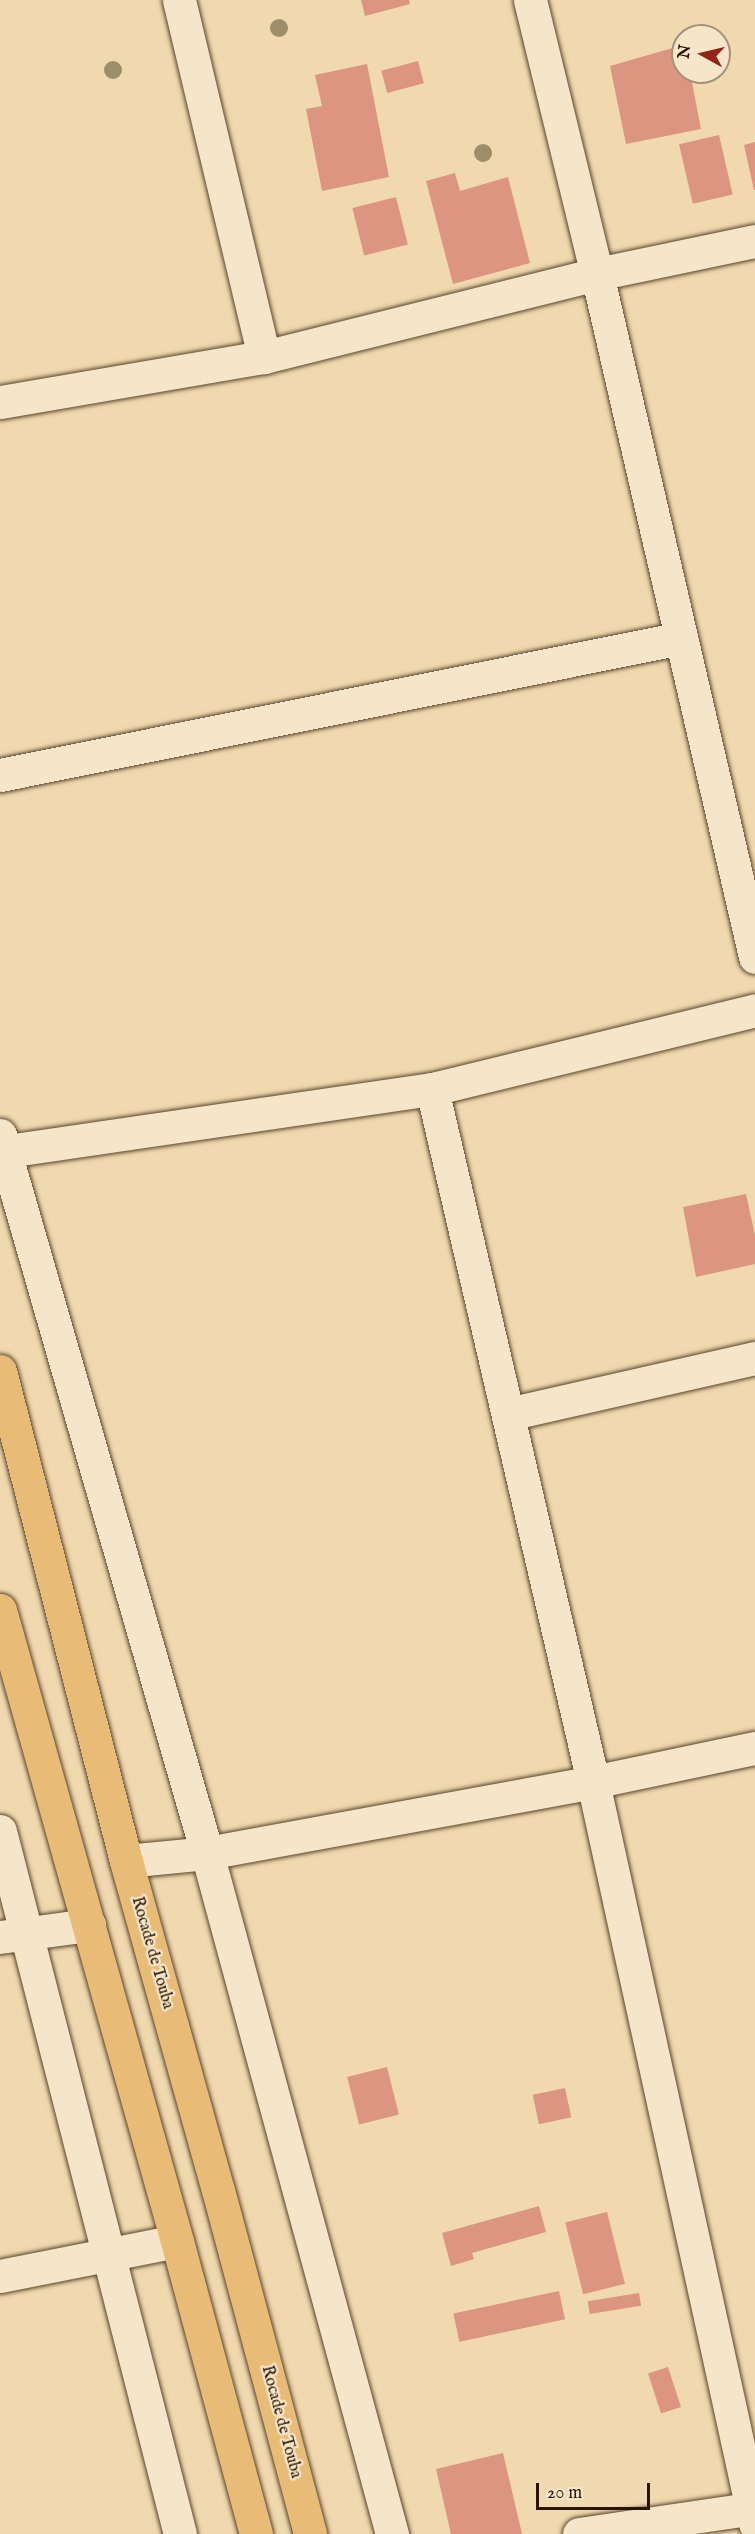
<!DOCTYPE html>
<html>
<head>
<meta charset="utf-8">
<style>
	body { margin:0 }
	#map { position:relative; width:755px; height:2534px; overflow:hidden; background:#f0d9ae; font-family:"IM FELL English",serif }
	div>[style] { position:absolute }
	.building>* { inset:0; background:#dc9580; transform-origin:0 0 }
	.roads { filter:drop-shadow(0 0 2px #5a442c) drop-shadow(0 0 2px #5a442c) }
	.minor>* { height:33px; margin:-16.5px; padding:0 16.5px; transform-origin:16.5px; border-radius:16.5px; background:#f5e6ca }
	.major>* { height:33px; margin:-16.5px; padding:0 16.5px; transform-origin:16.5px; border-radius:16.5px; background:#e8bc77 }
	.trees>* { width:18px; height:18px; margin:-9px; border-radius:50%; background:#9d8e6a }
	span { translate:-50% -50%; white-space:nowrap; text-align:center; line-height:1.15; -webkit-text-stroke:4.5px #f5e6ca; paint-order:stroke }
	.street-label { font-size:16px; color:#281301 }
	.north { position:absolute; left:671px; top:24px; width:60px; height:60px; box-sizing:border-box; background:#f5e6ca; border:2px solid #a3927a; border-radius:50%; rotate:278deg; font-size:16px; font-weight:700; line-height:24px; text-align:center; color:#281301 }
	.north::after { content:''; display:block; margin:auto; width:21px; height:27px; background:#8f2418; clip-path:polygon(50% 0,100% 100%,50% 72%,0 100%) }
	.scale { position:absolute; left:536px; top:2483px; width:114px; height:27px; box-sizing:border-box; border:3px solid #281301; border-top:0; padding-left:8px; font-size:18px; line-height:21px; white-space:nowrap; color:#281301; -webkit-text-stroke:4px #f5e6ca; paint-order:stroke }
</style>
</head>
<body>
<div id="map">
	<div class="building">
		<i style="clip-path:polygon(361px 0,409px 0,410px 4px,365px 16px)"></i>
		<i style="clip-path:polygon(683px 45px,683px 72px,690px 72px,701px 129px,626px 144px,610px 66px)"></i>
		<i style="left:418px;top:61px;width:23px;height:38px;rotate:75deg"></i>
		<i style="clip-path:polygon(367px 64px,389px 177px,322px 191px,306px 109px,322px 106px,315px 75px)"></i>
		<i style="left:719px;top:135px;width:61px;height:41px;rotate:77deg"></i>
		<i style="clip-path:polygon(755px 142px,755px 190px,754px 190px,744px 145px)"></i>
		<i style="clip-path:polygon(455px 173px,460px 191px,508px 177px,530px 263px,453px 284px,426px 181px)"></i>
		<i style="left:396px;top:197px;width:49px;height:45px;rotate:76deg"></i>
		<i style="clip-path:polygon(746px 1194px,755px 1235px,755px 1264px,696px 1277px,683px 1207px)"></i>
		<i style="left:387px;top:2067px;width:49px;height:41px;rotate:76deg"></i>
		<i style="left:565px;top:2088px;width:30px;height:33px;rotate:78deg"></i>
		<i style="clip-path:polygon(539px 2206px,546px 2232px,472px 2253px,474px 2259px,451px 2266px,442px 2233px)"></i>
		<i style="left:607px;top:2212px;width:74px;height:43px;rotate:76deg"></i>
		<i style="left:559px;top:2291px;width:29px;height:108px;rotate:78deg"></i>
		<i style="left:639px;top:2293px;width:13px;height:52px;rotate:81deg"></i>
		<i style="left:668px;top:2367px;width:42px;height:21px;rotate:72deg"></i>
		<i style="clip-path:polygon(503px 2453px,522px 2534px,451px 2534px,436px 2469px)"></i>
	</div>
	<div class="roads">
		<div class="minor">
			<i style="left:179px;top:0;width:367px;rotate:76.6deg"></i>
			<i style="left:530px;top:0;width:282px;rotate:76.3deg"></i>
			<i style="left:597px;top:274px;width:701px;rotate:76.97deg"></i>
			<i style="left:0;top:402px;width:268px;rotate:-9.7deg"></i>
			<i style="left:264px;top:357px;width:343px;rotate:-14deg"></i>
			<i style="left:597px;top:274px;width:161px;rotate:-11.8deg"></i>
			<i style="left:0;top:775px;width:695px;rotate:-11.37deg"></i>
			<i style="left:432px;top:1089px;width:711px;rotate:76.92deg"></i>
			<i style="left:593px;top:1782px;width:759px;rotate:77.67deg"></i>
			<i style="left:0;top:1135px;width:747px;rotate:73.92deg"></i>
			<i style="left:207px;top:1853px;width:706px;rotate:74.8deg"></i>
			<i style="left:0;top:1152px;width:437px;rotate:-8.3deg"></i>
			<i style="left:432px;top:1089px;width:333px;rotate:-13.7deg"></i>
			<i style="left:508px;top:1414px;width:253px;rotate:-12.8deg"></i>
			<i style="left:0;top:1831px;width:726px;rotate:75.64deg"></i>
			<i style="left:126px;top:1861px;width:81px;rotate:-5.6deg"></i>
			<i style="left:207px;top:1853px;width:392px;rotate:-10.4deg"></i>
			<i style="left:593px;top:1782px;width:166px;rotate:-11.9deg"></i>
			<i style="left:0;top:1937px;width:90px;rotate:-7.7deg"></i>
			<i style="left:0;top:2276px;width:180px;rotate:-11.2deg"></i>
			<i style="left:579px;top:2534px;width:178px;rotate:-8.4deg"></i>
		</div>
		<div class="major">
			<i style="left:0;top:1371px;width:506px;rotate:75.58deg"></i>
			<i style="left:126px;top:1861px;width:342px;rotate:74.4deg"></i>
			<i style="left:218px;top:2190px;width:356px;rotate:75deg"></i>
			<i style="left:0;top:1610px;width:655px;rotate:74.33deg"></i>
			<i style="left:177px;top:2241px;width:303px;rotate:74.9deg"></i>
		</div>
	</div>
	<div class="trees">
		<i style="left:279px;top:28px"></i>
		<i style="left:113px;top:70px"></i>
		<i style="left:483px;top:153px"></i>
	</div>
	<div class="street-label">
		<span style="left:152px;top:1953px;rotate:74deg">Rocade de Touba</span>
		<span style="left:281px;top:2422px;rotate:75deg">Rocade de Touba</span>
	</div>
	<div class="north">N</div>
	<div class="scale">20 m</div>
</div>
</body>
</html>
